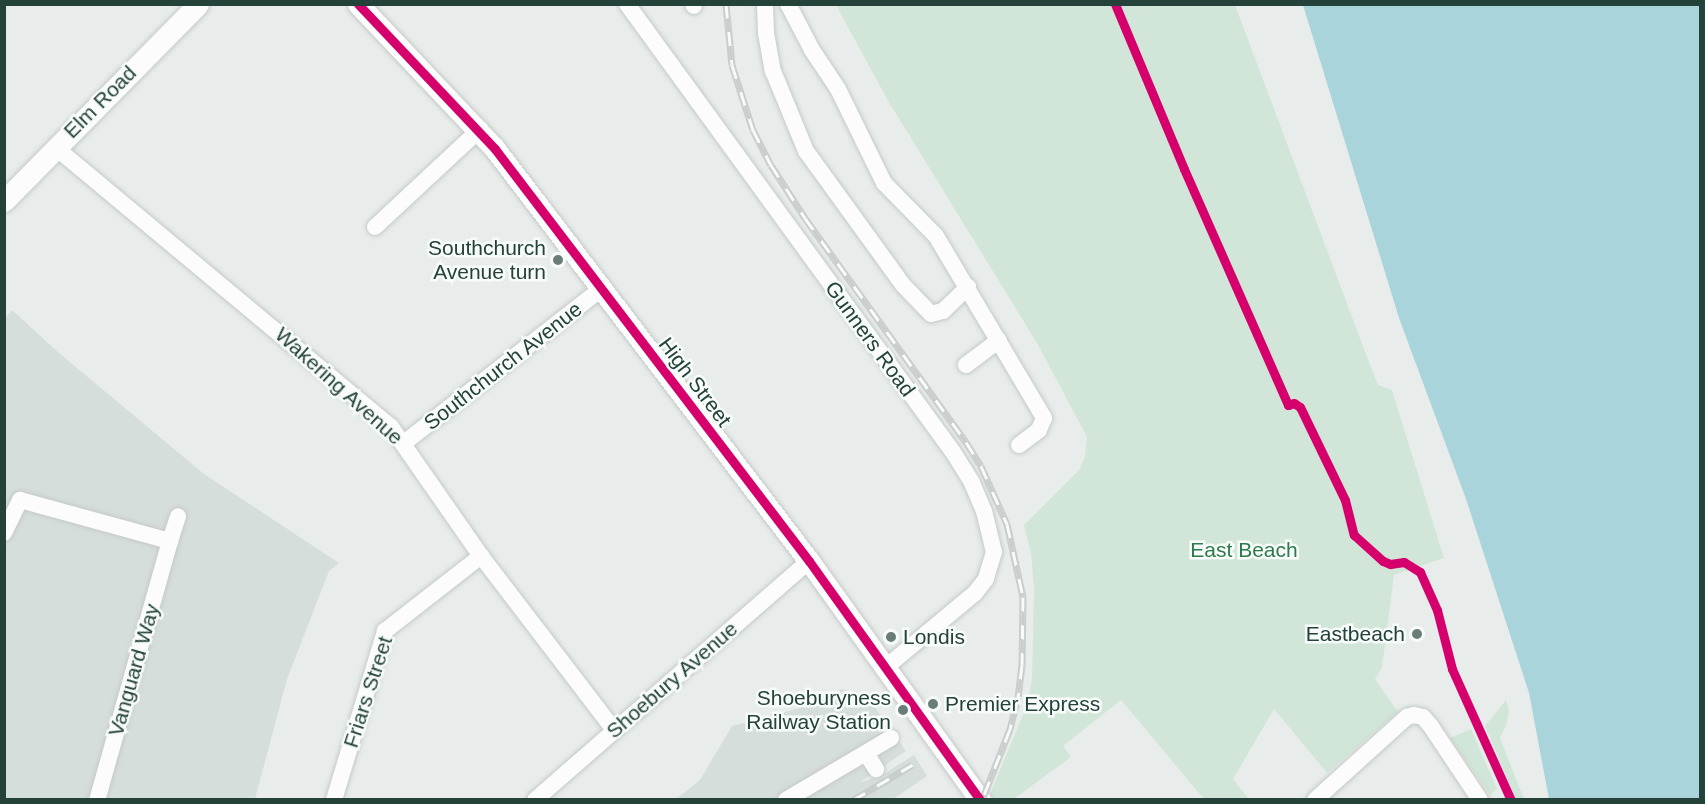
<!DOCTYPE html>
<html>
<head>
<meta charset="utf-8">
<style>
	body { margin:0 }
	#map { position:relative; width:1705px; height:804px; overflow:hidden; background:#e8edeb; font-family:Helvetica,sans-serif }
	div>[style] { position:absolute }
	.built>* { inset:0; background:#d6dedb }
	.green>* { inset:0; background:#d1e6d8 }
	.water>* { inset:0; background:#a9d4db }
	.roads { filter:drop-shadow(0 0 2px #c5cac8) drop-shadow(0 0 2px #c5cac8) }
	.minor>* { height:16px; margin:-8px; padding:0 8px; transform-origin:8px; border-radius:8px; background:#fcfcfc }
	.tertiary>* { height:21px; margin:-10.5px; padding:0 10.5px; transform-origin:10.5px; border-radius:10.5px; background:#fcfcfc }
	.rail>* { height:7px; margin-top:-3.5px; transform-origin:0; background:repeating-linear-gradient(90deg,#f7fbf9 0 14px,#c9cdcc 0 28px); box-sizing:border-box; border-block:2px solid #c9cdcc }
	.cycleway>* { height:9px; margin:-4.5px; padding:0 4.5px; transform-origin:4.5px; border-radius:4.5px; background:#d6006c }
	.dots>* { width:16px; height:16px; translate:-50% -50%; box-sizing:border-box; border:3px solid #f7fbf9; border-radius:50% }
	span { translate:-50% -50%; white-space:nowrap; text-align:center; line-height:1.15; -webkit-text-stroke:5px #f7fbf9; paint-order:stroke }
	.street-label { font-size:21px; color:#24423a }
	.poi-label { font-size:21px; color:#24423a }
	.right { translate:-100% -50%; text-align:right }
	.left { translate:0 -50%; text-align:left }
	.park-label { font-size:21px; color:#2d7a4b }
	.frame { position:absolute; inset:0; border:6px solid #24423a; pointer-events:none }
</style>
</head>
<body>
<div id="map">
	<div class="built">
		<i style="clip-path:polygon(12px 310px,59px 353px,204px 474px,339px 563px,329px 571px,287px 679px,255px 799px,5px 800px,4px 319px)"></i>
		<i style="clip-path:polygon(842px 689px,868px 697px,906px 751px,860px 782px,879px 777px,914px 755px,927px 776px,893px 799px,675px 800px,700px 780px,732px 726px,796px 709px)"></i>
	</div>
	<div class="green">
		<i style="clip-path:polygon(836px 5px,1235px 5px,1367px 357px,1378px 385px,1392px 390px,1444px 558px,1394px 575px,1382px 668px,1375px 679px,1398px 712px,1327px 773px,1274px 709px,1233px 779px,1249px 799px,1204px 799px,1121px 700px,1063px 746px,1071px 757px,1014px 799px,994px 799px,990px 794px,1027px 705px,1032px 679px,1034px 588px,1031px 554px,1024px 525px,1079px 470px,1085px 457px,1087px 437px,1037px 343px,887px 99px)"></i>
		<i style="clip-path:polygon(1506px 700px,1509px 709px,1507px 723px,1500px 738px,1524px 799px,1516px 799px,1485px 726px)"></i>
		<i style="clip-path:polygon(1471px 729px,1497px 789px,1490px 795px,1450px 738px)"></i>
	</div>
	<div class="water">
		<i style="clip-path:polygon(1303px 5px,1700px 5px,1700px 799px,1549px 799px,1529px 693px,1466px 499px,1399px 318px)"></i>
	</div>
	<div class="roads">
		<div class="minor">
			<i style="left:627px;top:4px;width:554px;rotate:53.96deg"></i>
			<i style="left:953px;top:452px;width:36px;rotate:58deg"></i>
			<i style="left:972px;top:483px;width:30px;rotate:67deg"></i>
			<i style="left:984px;top:511px;width:42px;rotate:76.3deg"></i>
			<i style="left:994px;top:552px;width:28px;rotate:107deg"></i>
			<i style="left:986px;top:579px;width:18px;rotate:128deg"></i>
			<i style="left:975px;top:593px;width:117px;rotate:140.2deg"></i>
			<i style="left:693px;top:4px;width:2px;rotate:63deg"></i>
			<i style="left:765px;top:4px;width:29px;rotate:88deg"></i>
			<i style="left:766px;top:33px;width:39px;rotate:80deg"></i>
			<i style="left:773px;top:71px;width:87px;rotate:67.6deg"></i>
			<i style="left:806px;top:151px;width:165px;rotate:54.1deg"></i>
			<i style="left:903px;top:285px;width:40px;rotate:46deg"></i>
			<i style="left:931px;top:314px;width:12px;rotate:-14deg"></i>
			<i style="left:943px;top:311px;width:35px;rotate:-44deg"></i>
			<i style="left:788px;top:4px;width:52px;rotate:62.4deg"></i>
			<i style="left:812px;top:50px;width:47px;rotate:56.3deg"></i>
			<i style="left:838px;top:89px;width:105px;rotate:63.9deg"></i>
			<i style="left:884px;top:183px;width:74px;rotate:45.5deg"></i>
			<i style="left:936px;top:236px;width:212px;rotate:59.3deg"></i>
			<i style="left:1044px;top:418px;width:13px;rotate:113deg"></i>
			<i style="left:1039px;top:430px;width:25px;rotate:143deg"></i>
			<i style="left:55px;top:147px;width:437px;rotate:39.8deg"></i>
			<i style="left:391px;top:427px;width:157px;rotate:55.1deg"></i>
			<i style="left:481px;top:556px;width:219px;rotate:52.6deg"></i>
			<i style="left:375px;top:227px;width:144px;rotate:-43deg"></i>
			<i style="left:966px;top:365px;width:41px;rotate:-37.1deg"></i>
			<i style="left:404px;top:443px;width:250px;rotate:-38deg"></i>
			<i style="left:4px;top:533px;width:37px;rotate:-64deg"></i>
			<i style="left:20px;top:500px;width:156px;rotate:15.3deg"></i>
			<i style="left:170px;top:541px;width:269px;rotate:105.7deg"></i>
			<i style="left:170px;top:541px;width:26px;rotate:-72deg"></i>
			<i style="left:866px;top:753px;width:19px;rotate:58deg"></i>
			<i style="left:334px;top:800px;width:177px;rotate:-73.2deg"></i>
			<i style="left:385px;top:631px;width:122px;rotate:-38deg"></i>
			<i style="left:535px;top:800px;width:364px;rotate:-41.1deg"></i>
			<i style="left:786px;top:800px;width:122px;rotate:-30.6deg"></i>
			<i style="left:1315px;top:800px;width:124px;rotate:-42.1deg"></i>
			<i style="left:1407px;top:717px;width:7px;rotate:-16deg"></i>
			<i style="left:1414px;top:715px;width:9px;rotate:13deg"></i>
			<i style="left:1423px;top:717px;width:11px;rotate:49deg"></i>
			<i style="left:1430px;top:725px;width:90px;rotate:56.3deg"></i>
		</div>
		<div class="tertiary">
			<i style="left:358px;top:4px;width:199px;rotate:46.6deg"></i>
			<i style="left:495px;top:149px;width:518px;rotate:52.69deg"></i>
			<i style="left:809px;top:561px;width:294px;rotate:54.4deg"></i>
			<i style="left:4px;top:201px;width:276px;rotate:-45.4deg"></i>
		</div>
	</div>
	<div class="rail">
		<i style="left:726px;top:4px;width:61px;rotate:84.4deg"></i>
		<i style="left:732px;top:65px;width:68px;rotate:72.1deg"></i>
		<i style="left:753px;top:130px;width:39px;rotate:63deg"></i>
		<i style="left:771px;top:165px;width:63px;rotate:57.3deg"></i>
		<i style="left:805px;top:218px;width:276px;rotate:54.3deg"></i>
		<i style="left:966px;top:442px;width:28px;rotate:58deg"></i>
		<i style="left:981px;top:466px;width:64px;rotate:65.9deg"></i>
		<i style="left:1007px;top:524px;width:75px;rotate:77.6deg"></i>
		<i style="left:1023px;top:597px;width:68px;rotate:90.8deg"></i>
		<i style="left:1022px;top:665px;width:32px;rotate:97deg"></i>
		<i style="left:1018px;top:697px;width:33px;rotate:104deg"></i>
		<i style="left:1010px;top:729px;width:76px;rotate:111.5deg"></i>
		<i style="left:853px;top:800px;width:69px;rotate:-30.7deg"></i>
	</div>
	<div class="cycleway">
		<i style="left:358px;top:4px;width:199px;rotate:46.6deg"></i>
		<i style="left:495px;top:149px;width:518px;rotate:52.69deg"></i>
		<i style="left:809px;top:561px;width:294px;rotate:54.4deg"></i>
		<i style="left:1115px;top:4px;width:179px;rotate:67.3deg"></i>
		<i style="left:1184px;top:169px;width:258px;rotate:66.2deg"></i>
		<i style="left:1288px;top:405px;width:6px;rotate:-18deg"></i>
		<i style="left:1294px;top:403px;width:7px;rotate:34deg"></i>
		<i style="left:1300px;top:407px;width:103px;rotate:64.2deg"></i>
		<i style="left:1345px;top:500px;width:36px;rotate:76deg"></i>
		<i style="left:1354px;top:535px;width:39px;rotate:42deg"></i>
		<i style="left:1383px;top:561px;width:8px;rotate:23deg"></i>
		<i style="left:1390px;top:564px;width:14px;rotate:-8deg"></i>
		<i style="left:1404px;top:562px;width:19px;rotate:32deg"></i>
		<i style="left:1420px;top:572px;width:42px;rotate:65.9deg"></i>
		<i style="left:1437px;top:610px;width:61px;rotate:75.7deg"></i>
		<i style="left:1452px;top:669px;width:144px;rotate:65.8deg"></i>
	</div>
	<div class="dots">
		<i style="left:558px;top:260px;background:#697e78"></i>
		<i style="left:1417px;top:634px;background:#697e78"></i>
		<i style="left:891px;top:637px;background:#697e78"></i>
		<i style="left:933px;top:704px;background:#697e78"></i>
		<i style="left:903px;top:710px;background:#697e78"></i>
	</div>
	<div class="street-label">
		<span style="left:100px;top:102px;rotate:-45deg">Elm Road</span>
		<span style="left:870px;top:339px;rotate:54deg">Gunners Road</span>
		<span style="left:503px;top:366px;rotate:-38deg">Southchurch Avenue</span>
		<span style="left:695px;top:382px;rotate:53deg">High Street</span>
		<span style="left:339px;top:386px;rotate:42deg">Wakering Avenue</span>
		<span style="left:134px;top:670px;rotate:-74deg">Vanguard Way</span>
		<span style="left:672px;top:680px;rotate:-41deg">Shoebury Avenue</span>
		<span style="left:368px;top:692px;rotate:-72deg">Friars Street</span>
	</div>
	<div class="poi-label">
		<span class="right" style="left:546px;top:260px">Southchurch<br>Avenue turn</span>
		<span class="right" style="left:1405px;top:634px">Eastbeach</span>
		<span class="left" style="left:903px;top:637px">Londis</span>
		<span class="right" style="left:891px;top:710px">Shoeburyness<br>Railway Station</span>
		<span class="left" style="left:945px;top:704px">Premier Express</span>
	</div>
	<div class="park-label">
		<span style="left:1244px;top:550px">East Beach</span>
	</div>
	<div class="frame"></div>
</div>
</body>
</html>
